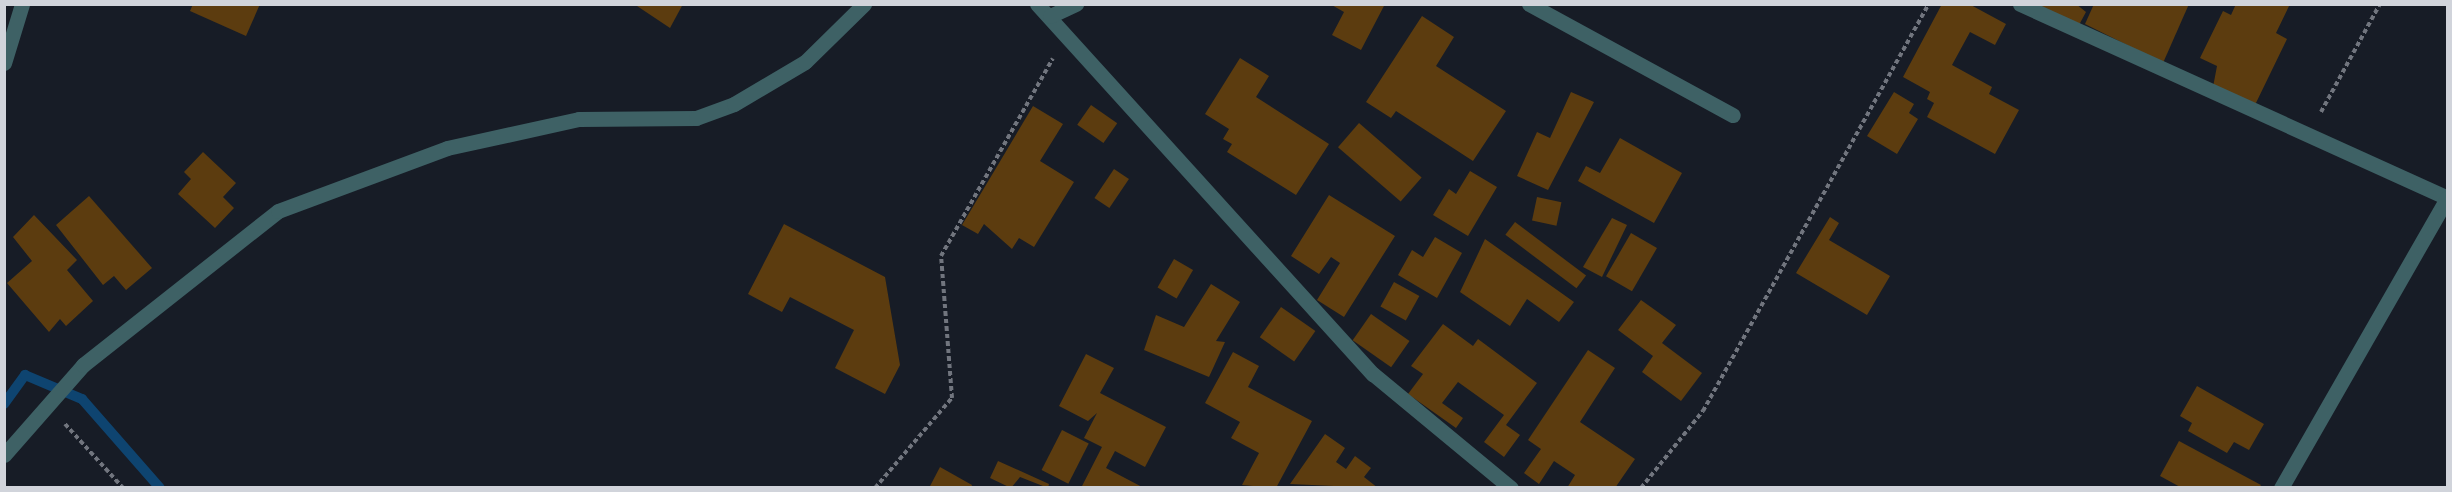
<!DOCTYPE html>
<html>
<head>
<meta charset="utf-8">
<style>
	body { margin:0 }
	#map { position:relative; width:2452px; height:492px; overflow:hidden; background:#171c26; font-family:Rubik,sans-serif }
	div>[style] { position:absolute }
	.stream>* { height:10px; margin:-5px; padding:0 5px; transform-origin:5px; border-radius:5px; background:#0e4470 }
	.building>* { inset:0; background:#5c3c0f; transform-origin:0 0 }
	.path>* { height:4px; margin-top:-2px; transform-origin:0; background:repeating-linear-gradient(90deg,#71757e 0 4.5px,transparent 0 7.5px) }
	.minor>* { height:15px; margin:-7.5px; padding:0 7.5px; transform-origin:7.5px; border-radius:7.5px; background:#3e6165 }
	span { translate:-50% -50%; white-space:nowrap; text-align:center; line-height:1.15; -webkit-text-stroke:6px #05070a; paint-order:stroke }
	.frame { position:absolute; inset:0; border:6px solid #d1d4db; pointer-events:none }
</style>
</head>
<body>
<div id="map">
	<div class="stream">
		<i style="left:4px;top:404px;width:36px;rotate:-54deg"></i>
		<i style="left:25px;top:375px;width:62px;rotate:22.8deg"></i>
		<i style="left:82px;top:399px;width:118px;rotate:48.8deg"></i>
	</div>
	<div class="building">
		<i style="clip-path:polygon(193px 4px,260px 4px,246px 36px,190px 11px)"></i>
		<i style="clip-path:polygon(634px 4px,683px 4px,670px 28px)"></i>
		<i style="clip-path:polygon(1330px 4px,1385px 4px,1361px 50px,1332px 35px,1344px 12px)"></i>
		<i style="clip-path:polygon(1942px 4px,1969px 4px,2006px 24px,1995px 45px,1970px 32px,1952px 65px,1992px 87px,1989px 94px,2019px 110px,1995px 154px,1927px 117px,1934px 103px,1927px 99px,1930px 92px,1903px 77px)"></i>
		<i style="clip-path:polygon(2035px 4px,2076px 4px,2086px 12px,2079px 25px)"></i>
		<i style="clip-path:polygon(2094px 4px,2189px 4px,2163px 63px,2085px 24px)"></i>
		<i style="clip-path:polygon(2236px 4px,2290px 4px,2276px 33px,2287px 39px,2254px 107px,2213px 87px,2217px 66px,2200px 58px,2223px 11px,2231px 15px)"></i>
		<i style="clip-path:polygon(1422px 16px,1454px 37px,1436px 66px,1506px 111px,1473px 161px,1396px 111px,1391px 118px,1366px 102px)"></i>
		<i style="clip-path:polygon(1240px 58px,1269px 76px,1256px 97px,1329px 144px,1296px 195px,1227px 152px,1232px 144px,1223px 139px,1229px 129px,1205px 114px)"></i>
		<i style="clip-path:polygon(1571px 92px,1594px 102px,1548px 190px,1517px 176px,1537px 132px,1550px 138px)"></i>
		<i style="clip-path:polygon(1894px 92px,1914px 104px,1909px 113px,1918px 119px,1897px 154px,1867px 136px)"></i>
		<i style="left:1091px;top:105px;width:32px;height:24px;rotate:35deg"></i>
		<i style="clip-path:polygon(1033px 106px,1063px 124px,1040px 161px,1074px 182px,1034px 247px,1019px 238px,1012px 249px,984px 224px,978px 234px,962px 225px)"></i>
		<i style="left:1359px;top:123px;width:83px;height:32px;rotate:41deg"></i>
		<i style="clip-path:polygon(1620px 138px,1682px 173px,1654px 223px,1578px 181px,1586px 166px,1600px 173px)"></i>
		<i style="clip-path:polygon(203px 152px,236px 183px,223px 197px,234px 208px,215px 228px,178px 194px,191px 179px,184px 172px)"></i>
		<i style="left:1114px;top:169px;width:18px;height:35px;rotate:34deg"></i>
		<i style="clip-path:polygon(1470px 171px,1497px 187px,1468px 236px,1433px 215px,1449px 189px,1456px 194px)"></i>
		<i style="clip-path:polygon(1329px 195px,1395px 236px,1344px 317px,1317px 300px,1340px 263px,1331px 257px,1319px 274px,1291px 256px)"></i>
		<i style="clip-path:polygon(89px 196px,152px 268px,126px 290px,114px 276px,103px 285px,56px 225px)"></i>
		<i style="left:1537px;top:197px;width:25px;height:24px;rotate:12deg"></i>
		<i style="clip-path:polygon(34px 215px,77px 260px,67px 270px,93px 301px,66px 326px,60px 319px,49px 332px,7px 283px,32px 261px,13px 237px)"></i>
		<i style="clip-path:polygon(1830px 217px,1839px 223px,1829px 240px,1890px 276px,1867px 315px,1796px 273px)"></i>
		<i style="clip-path:polygon(1612px 218px,1627px 225px,1602px 277px,1583px 267px)"></i>
		<i style="left:1515px;top:222px;width:89px;height:16px;rotate:37deg"></i>
		<i style="clip-path:polygon(784px 224px,885px 277px,900px 365px,885px 394px,835px 368px,854px 330px,790px 297px,782px 312px,748px 294px)"></i>
		<i style="left:1631px;top:233px;width:30px;height:50px;rotate:30deg"></i>
		<i style="clip-path:polygon(1435px 237px,1462px 253px,1437px 298px,1398px 275px,1412px 250px,1423px 257px)"></i>
		<i style="clip-path:polygon(1485px 239px,1574px 302px,1559px 322px,1527px 299px,1510px 326px,1460px 292px)"></i>
		<i style="left:1174px;top:259px;width:22px;height:33px;rotate:30deg"></i>
		<i style="left:1394px;top:282px;width:29px;height:28px;rotate:29deg"></i>
		<i style="clip-path:polygon(1211px 284px,1240px 302px,1216px 341px,1225px 342px,1209px 377px,1144px 350px,1156px 315px,1184px 327px)"></i>
		<i style="clip-path:polygon(1641px 300px,1676px 325px,1662px 343px,1702px 373px,1681px 401px,1642px 372px,1653px 356px,1618px 330px)"></i>
		<i style="left:1281px;top:307px;width:42px;height:37px;rotate:35deg"></i>
		<i style="left:1371px;top:314px;width:47px;height:32px;rotate:35deg"></i>
		<i style="clip-path:polygon(1443px 324px,1473px 346px,1478px 339px,1537px 383px,1506px 425px,1520px 435px,1504px 457px,1484px 442px,1504px 415px,1458px 382px,1442px 403px,1463px 418px,1456px 428px,1408px 394px,1423px 374px,1411px 366px)"></i>
		<i style="clip-path:polygon(1588px 350px,1615px 368px,1580px 422px,1635px 459px,1615px 488px,1567px 488px,1575px 475px,1554px 461px,1539px 484px,1524px 473px,1541px 449px,1528px 440px)"></i>
		<i style="clip-path:polygon(1233px 352px,1259px 366px,1248px 387px,1312px 421px,1276px 488px,1242px 485px,1259px 453px,1231px 438px,1240px 422px,1205px 403px)"></i>
		<i style="clip-path:polygon(1086px 354px,1114px 368px,1100px 393px,1166px 427px,1145px 467px,1115px 451px,1106px 468px,1144px 488px,1081px 488px,1102px 447px,1084px 438px,1097px 413px,1088px 421px,1059px 406px)"></i>
		<i style="clip-path:polygon(2197px 386px,2264px 424px,2249px 450px,2234px 442px,2227px 453px,2188px 431px,2192px 423px,2180px 416px)"></i>
		<i style="left:1062px;top:430px;width:30px;height:45px;rotate:27deg"></i>
		<i style="clip-path:polygon(1325px 434px,1345px 448px,1336px 462px,1346px 469px,1355px 456px,1371px 468px,1364px 477px,1378px 488px,1290px 484px)"></i>
		<i style="clip-path:polygon(2179px 441px,2261px 485px,2259px 488px,2182px 488px,2160px 476px)"></i>
		<i style="clip-path:polygon(998px 461px,1049px 484px,1048px 488px,1020px 477px,1011px 488px,990px 478px)"></i>
		<i style="clip-path:polygon(940px 467px,972px 485px,971px 488px,929px 488px)"></i>
	</div>
	<div class="path">
		<i style="left:2321px;top:112px;width:123px;rotate:-61.4deg"></i>
		<i style="left:65px;top:424px;width:86px;rotate:47.8deg"></i>
		<i style="left:875px;top:488px;width:118px;rotate:-49.5deg"></i>
		<i style="left:952px;top:398px;width:142px;rotate:-94.4deg"></i>
		<i style="left:941px;top:256px;width:227px;rotate:-60.5deg"></i>
		<i style="left:1641px;top:488px;width:99px;rotate:-51.2deg"></i>
		<i style="left:1703px;top:411px;width:466px;rotate:-61deg"></i>
	</div>
	<div class="minor">
		<i style="left:1037px;top:4px;width:500px;rotate:47.8deg"></i>
		<i style="left:1373px;top:374px;width:179px;rotate:39.6deg"></i>
		<i style="left:1529px;top:4px;width:232px;rotate:28.6deg"></i>
		<i style="left:2020px;top:4px;width:470px;rotate:24.4deg"></i>
		<i style="left:1050px;top:16px;width:29px;rotate:-25deg"></i>
		<i style="left:4px;top:63px;width:62px;rotate:-73deg"></i>
		<i style="left:4px;top:455px;width:120px;rotate:-48.7deg"></i>
		<i style="left:83px;top:365px;width:248px;rotate:-38.3deg"></i>
		<i style="left:278px;top:211px;width:180px;rotate:-20.4deg"></i>
		<i style="left:447px;top:148px;width:135px;rotate:-12.4deg"></i>
		<i style="left:579px;top:119px;width:117px;rotate:-0.5deg"></i>
		<i style="left:696px;top:118px;width:40px;rotate:-20.2deg"></i>
		<i style="left:734px;top:104px;width:82px;rotate:-30.6deg"></i>
		<i style="left:805px;top:62px;width:83px;rotate:-44.5deg"></i>
		<i style="left:2281px;top:488px;width:334px;rotate:-60.2deg"></i>
	</div>
	<div class="frame"></div>
</div>
</body>
</html>
